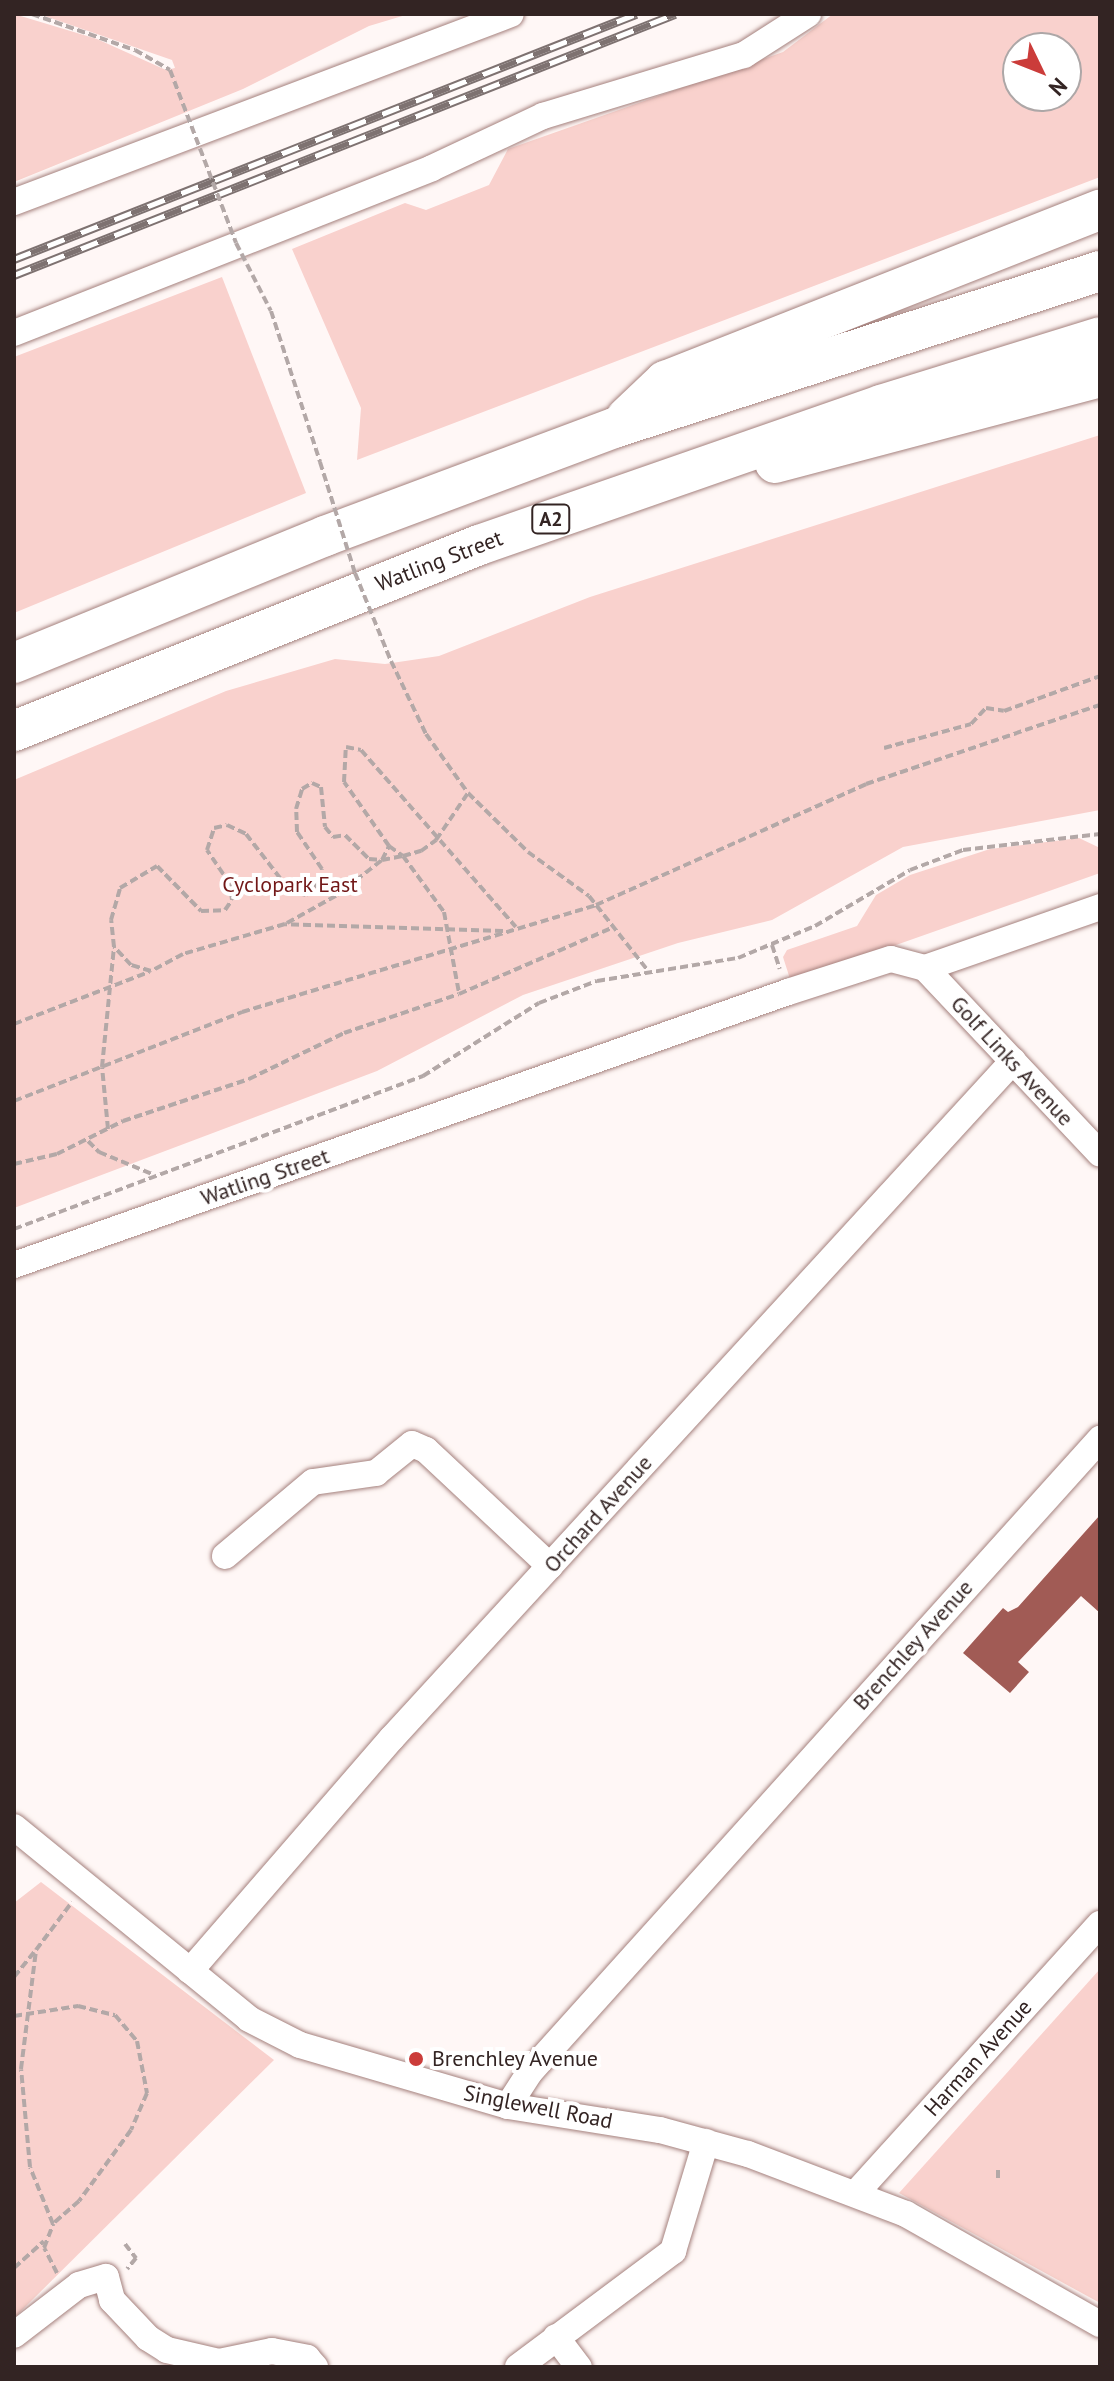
<!DOCTYPE html>
<html>
<head>
<meta charset="utf-8">
<style>
	body { margin:0 }
	#map { position:relative; width:1114px; height:2381px; overflow:hidden; background:#fff7f6; font-family:"PT Sans",sans-serif }
	div>[style] { position:absolute }
	.green>* { inset:0; background:#f9d1cd }
	.building>* { inset:0; background:#a15b55 }
	.path>* { height:4px; margin-top:-2px; transform-origin:0; background:repeating-linear-gradient(90deg,#b3a8a7 0 8px,transparent 0 12px) }
	.roads { filter:drop-shadow(0 0 2px #a5817d) drop-shadow(0 0 2px #a5817d) }
	.minor>* { height:26px; margin:-13px; padding:0 13px; transform-origin:13px; border-radius:13px; background:#fff }
	.highway>* { height:40px; margin:-20px; padding:0 20px; transform-origin:20px; border-radius:20px; background:#fff }
	.rail>* { height:9px; margin-top:-4.5px; transform-origin:0; background:repeating-linear-gradient(90deg,#fff 0 18px,#7e7271 0 36px); box-sizing:border-box; border-block:2px solid #7e7271 }
	.path-bridge>* { height:4px; margin-top:-2px; transform-origin:0; background:repeating-linear-gradient(90deg,#b3a8a7 0 8px,transparent 0 12px) }
	.dots>* { width:22px; height:22px; translate:-50% -50%; box-sizing:border-box; border:4px solid #fff; border-radius:50% }
	span { translate:-50% -50%; white-space:nowrap; text-align:center; line-height:1.15; -webkit-text-stroke:8px #fff; paint-order:stroke }
	.shield-label span { padding:2px 6px; background:#fff; border:2px solid; border-radius:6px; -webkit-text-stroke-width:0 }
	.shield-label { font-size:20px; color:#332423; font-weight:700 }
	.street-label { font-size:22px; color:#332423 }
	.park-label { font-size:22px; color:#721818 }
	.poi-label { font-size:22px; color:#332423 }
	.left { translate:0 -50%; text-align:left }
	.frame { position:absolute; inset:0; border:16px solid #332423; pointer-events:none }
	.north { position:absolute; left:1002px; top:32px; width:80px; height:80px; box-sizing:border-box; background:#fff; border:2px solid #ada7a7; border-radius:50%; rotate:133deg; font-size:22px; font-weight:700; line-height:32px; text-align:center; color:#332423 }
	.north::after { content:''; display:block; margin:auto; width:28px; height:36px; background:#cb3c3a; clip-path:polygon(50% 0,100% 100%,50% 72%,0 100%) }
</style>
</head>
<body>
<div id="map">
	<div class="green">
		<i style="clip-path:polygon(14px 14px,97px 39px,166px 70px,175px 68px,172px 60px,39px 14px,409px 14px,369px 26px,243px 89px,14px 182px)"></i>
		<i style="clip-path:polygon(evenodd,833px 14px,1100px 14px,1100px 177px,357px 460px,361px 408px,292px 249px,405px 203px,426px 210px,489px 185px,508px 149px,783px 52px,833px 14px,1018px 48px,1066px 48px,1066px 96px,1018px 96px,1018px 48px)"></i>
		<i style="clip-path:polygon(222px 277px,306px 493px,14px 613px,14px 357px)"></i>
		<i style="clip-path:polygon(1100px 435px,1100px 810px,903px 847px,772px 920px,678px 943px,523px 995px,377px 1071px,14px 1208px,14px 780px,226px 691px,335px 659px,385px 664px,439px 656px,590px 597px)"></i>
		<i style="clip-path:polygon(1079px 838px,1100px 848px,1100px 873px,791px 982px,783px 957px,787px 950px,857px 926px,876px 895px,910px 875px,990px 849px)"></i>
		<i style="clip-path:polygon(41px 1882px,274px 2060px,14px 2318px,14px 1903px)"></i>
		<i style="clip-path:polygon(1100px 1969px,1100px 2303px,899px 2193px)"></i>
	</div>
	<div class="building">
		<i style="clip-path:polygon(1100px 1515px,1100px 1613px,1081px 1596px,1018px 1662px,1029px 1672px,1010px 1693px,963px 1653px,1003px 1608px,1008px 1612px,1018px 1607px)"></i>
	</div>
	<div class="path">
		<i style="left:32px;top:14px;width:109px;rotate:19.3deg"></i>
		<i style="left:135px;top:50px;width:40px;rotate:29.7deg"></i>
		<i style="left:271px;top:311px;width:159px;rotate:72deg"></i>
		<i style="left:391px;top:661px;width:81px;rotate:64.4deg"></i>
		<i style="left:426px;top:734px;width:72px;rotate:54.6deg"></i>
		<i style="left:468px;top:793px;width:84px;rotate:44.5deg"></i>
		<i style="left:528px;top:852px;width:75px;rotate:35.8deg"></i>
		<i style="left:589px;top:896px;width:97px;rotate:51.7deg"></i>
		<i style="left:884px;top:748px;width:90px;rotate:-15.4deg"></i>
		<i style="left:971px;top:724px;width:22px;rotate:-47deg"></i>
		<i style="left:986px;top:708px;width:18px;rotate:9deg"></i>
		<i style="left:1004px;top:711px;width:102px;rotate:-20deg"></i>
		<i style="left:389px;top:846px;width:17px;rotate:36deg"></i>
		<i style="left:403px;top:856px;width:19px;rotate:-16deg"></i>
		<i style="left:421px;top:851px;width:19px;rotate:-36deg"></i>
		<i style="left:436px;top:840px;width:57px;rotate:-55.8deg"></i>
		<i style="left:287px;top:923px;width:57px;rotate:-29.2deg"></i>
		<i style="left:337px;top:895px;width:57px;rotate:-37.9deg"></i>
		<i style="left:382px;top:860px;width:21px;rotate:-11deg"></i>
		<i style="left:403px;top:856px;width:69px;rotate:53.8deg"></i>
		<i style="left:444px;top:912px;width:82px;rotate:79.5deg"></i>
		<i style="left:503px;top:931px;width:218px;rotate:-178.2deg"></i>
		<i style="left:285px;top:924px;width:106px;rotate:163.6deg"></i>
		<i style="left:183px;top:954px;width:36px;rotate:152deg"></i>
		<i style="left:151px;top:971px;width:21px;rotate:-163deg"></i>
		<i style="left:131px;top:965px;width:25px;rotate:-133deg"></i>
		<i style="left:114px;top:947px;width:27px;rotate:-96deg"></i>
		<i style="left:111px;top:920px;width:33px;rotate:-74deg"></i>
		<i style="left:120px;top:888px;width:43px;rotate:-30.7deg"></i>
		<i style="left:157px;top:866px;width:63px;rotate:45.6deg"></i>
		<i style="left:201px;top:911px;width:24px;rotate:-2deg"></i>
		<i style="left:225px;top:910px;width:12px;rotate:-55deg"></i>
		<i style="left:232px;top:900px;width:16px;rotate:-97deg"></i>
		<i style="left:230px;top:884px;width:41px;rotate:-124.1deg"></i>
		<i style="left:207px;top:850px;width:23px;rotate:-72deg"></i>
		<i style="left:214px;top:828px;width:13px;rotate:-13deg"></i>
		<i style="left:227px;top:825px;width:21px;rotate:25deg"></i>
		<i style="left:246px;top:834px;width:72px;rotate:52.3deg"></i>
		<i style="left:290px;top:891px;width:16px;rotate:14deg"></i>
		<i style="left:306px;top:895px;width:19px;rotate:-43deg"></i>
		<i style="left:320px;top:882px;width:13px;rotate:-81deg"></i>
		<i style="left:322px;top:869px;width:45px;rotate:-124deg"></i>
		<i style="left:297px;top:832px;width:23px;rotate:-92deg"></i>
		<i style="left:296px;top:809px;width:21px;rotate:-73deg"></i>
		<i style="left:302px;top:789px;width:12px;rotate:-31deg"></i>
		<i style="left:312px;top:783px;width:10px;rotate:24deg"></i>
		<i style="left:321px;top:787px;width:40px;rotate:84.3deg"></i>
		<i style="left:325px;top:827px;width:13px;rotate:51deg"></i>
		<i style="left:333px;top:837px;width:12px;rotate:-9deg"></i>
		<i style="left:345px;top:835px;width:34px;rotate:45deg"></i>
		<i style="left:369px;top:859px;width:13px;rotate:4deg"></i>
		<i style="left:382px;top:860px;width:16px;rotate:-63deg"></i>
		<i style="left:389px;top:846px;width:78px;rotate:-125.1deg"></i>
		<i style="left:344px;top:782px;width:35px;rotate:-87deg"></i>
		<i style="left:346px;top:747px;width:15px;rotate:11deg"></i>
		<i style="left:361px;top:750px;width:235px;rotate:48.8deg"></i>
		<i style="left:772px;top:945px;width:25px;rotate:72deg"></i>
		<i style="left:14px;top:1024px;width:145px;rotate:-21.1deg"></i>
		<i style="left:14px;top:1101px;width:245px;rotate:-21.3deg"></i>
		<i style="left:242px;top:1012px;width:370px;rotate:-16.8deg"></i>
		<i style="left:596px;top:905px;width:296px;rotate:-24.1deg"></i>
		<i style="left:866px;top:784px;width:247px;rotate:-18.7deg"></i>
		<i style="left:108px;top:1129px;width:62px;rotate:-95.5deg"></i>
		<i style="left:102px;top:1067px;width:121px;rotate:-84.3deg"></i>
		<i style="left:88px;top:1141px;width:16px;rotate:45deg"></i>
		<i style="left:99px;top:1152px;width:57px;rotate:22.5deg"></i>
		<i style="left:14px;top:1164px;width:44px;rotate:-13.1deg"></i>
		<i style="left:57px;top:1154px;width:74px;rotate:-26.6deg"></i>
		<i style="left:123px;top:1121px;width:133px;rotate:-18.4deg"></i>
		<i style="left:249px;top:1079px;width:106px;rotate:-25.8deg"></i>
		<i style="left:344px;top:1033px;width:121px;rotate:-18.7deg"></i>
		<i style="left:459px;top:994px;width:169px;rotate:-23.4deg"></i>
		<i style="left:14px;top:1229px;width:437px;rotate:-20.5deg"></i>
		<i style="left:423px;top:1076px;width:137px;rotate:-32.2deg"></i>
		<i style="left:539px;top:1003px;width:62px;rotate:-20.8deg"></i>
		<i style="left:597px;top:981px;width:143px;rotate:-9.3deg"></i>
		<i style="left:738px;top:958px;width:83px;rotate:-22.6deg"></i>
		<i style="left:815px;top:926px;width:110px;rotate:-30.5deg"></i>
		<i style="left:910px;top:870px;width:57px;rotate:-20.7deg"></i>
		<i style="left:963px;top:850px;width:138px;rotate:-6.7deg"></i>
		<i style="left:14px;top:1977px;width:32px;rotate:-51deg"></i>
		<i style="left:14px;top:2016px;width:65px;rotate:-8.9deg"></i>
		<i style="left:78px;top:2006px;width:38px;rotate:14deg"></i>
		<i style="left:115px;top:2015px;width:34px;rotate:50deg"></i>
		<i style="left:137px;top:2041px;width:53px;rotate:79.1deg"></i>
		<i style="left:147px;top:2093px;width:40px;rotate:113.4deg"></i>
		<i style="left:131px;top:2130px;width:88px;rotate:126.2deg"></i>
		<i style="left:79px;top:2201px;width:35px;rotate:139deg"></i>
		<i style="left:998px;top:2178px;width:9px;rotate:-90deg"></i>
		<i style="left:125px;top:2244px;width:18px;rotate:52deg"></i>
		<i style="left:136px;top:2258px;width:14px;rotate:129deg"></i>
		<i style="left:14px;top:2268px;width:40px;rotate:-42deg"></i>
		<i style="left:57px;top:2273px;width:28px;rotate:-117deg"></i>
		<i style="left:44px;top:2248px;width:26px;rotate:-69deg"></i>
		<i style="left:53px;top:2224px;width:61px;rotate:-112deg"></i>
		<i style="left:30px;top:2167px;width:98px;rotate:-95.2deg"></i>
		<i style="left:21px;top:2069px;width:120px;rotate:-82.8deg"></i>
		<i style="left:36px;top:1950px;width:60px;rotate:-53.1deg"></i>
	</div>
	<div class="roads">
		<div class="minor">
			<i style="left:14px;top:202px;width:531px;rotate:-20.72deg"></i>
			<i style="left:14px;top:333px;width:449px;rotate:-21.5deg"></i>
			<i style="left:432px;top:168px;width:123px;rotate:-25.1deg"></i>
			<i style="left:543px;top:116px;width:210px;rotate:-16.9deg"></i>
			<i style="left:744px;top:55px;width:76px;rotate:-32.6deg"></i>
			<i style="left:925px;top:968px;width:255px;rotate:46.7deg"></i>
			<i style="left:925px;top:968px;width:185px;rotate:-19.2deg"></i>
			<i style="left:14px;top:1265px;width:821px;rotate:-19.43deg"></i>
			<i style="left:788px;top:992px;width:108px;rotate:-17.8deg"></i>
			<i style="left:891px;top:959px;width:35px;rotate:15deg"></i>
			<i style="left:225px;top:1556px;width:115px;rotate:-40.1deg"></i>
			<i style="left:313px;top:1482px;width:64px;rotate:-8.1deg"></i>
			<i style="left:376px;top:1473px;width:46px;rotate:-38.9deg"></i>
			<i style="left:412px;top:1444px;width:15px;rotate:23deg"></i>
			<i style="left:426px;top:1450px;width:170px;rotate:43.1deg"></i>
			<i style="left:14px;top:1827px;width:303px;rotate:39.2deg"></i>
			<i style="left:249px;top:2019px;width:57px;rotate:27deg"></i>
			<i style="left:300px;top:2045px;width:217px;rotate:16.3deg"></i>
			<i style="left:508px;top:2106px;width:154px;rotate:9deg"></i>
			<i style="left:660px;top:2130px;width:91px;rotate:15.3deg"></i>
			<i style="left:748px;top:2154px;width:169px;rotate:20.8deg"></i>
			<i style="left:906px;top:2214px;width:223px;rotate:29.6deg"></i>
			<i style="left:190px;top:1971px;width:308px;rotate:-49.1deg"></i>
			<i style="left:392px;top:1738px;width:919px;rotate:-47.47deg"></i>
			<i style="left:508px;top:2106px;width:40px;rotate:-57.1deg"></i>
			<i style="left:530px;top:2072px;width:852px;rotate:-48deg"></i>
			<i style="left:856px;top:2193px;width:363px;rotate:-47.8deg"></i>
			<i style="left:14px;top:2335px;width:82px;rotate:-37.6deg"></i>
			<i style="left:79px;top:2285px;width:28px;rotate:-17deg"></i>
			<i style="left:106px;top:2277px;width:24px;rotate:75deg"></i>
			<i style="left:112px;top:2300px;width:52px;rotate:46.5deg"></i>
			<i style="left:148px;top:2338px;width:22px;rotate:32deg"></i>
			<i style="left:167px;top:2350px;width:53px;rotate:13deg"></i>
			<i style="left:219px;top:2362px;width:54px;rotate:-11.7deg"></i>
			<i style="left:272px;top:2351px;width:36px;rotate:11deg"></i>
			<i style="left:307px;top:2358px;width:12px;rotate:48deg"></i>
			<i style="left:556px;top:2337px;width:38px;rotate:53deg"></i>
			<i style="left:518px;top:2367px;width:194px;rotate:-36.8deg"></i>
			<i style="left:673px;top:2251px;width:114px;rotate:-73.2deg"></i>
		</div>
		<div class="highway">
			<i style="left:626px;top:418px;width:54px;rotate:-43.5deg"></i>
			<i style="left:665px;top:381px;width:467px;rotate:-21.5deg"></i>
			<i style="left:775px;top:463px;width:336px;rotate:-14.8deg"></i>
			<i style="left:14px;top:663px;width:336px;rotate:-22.2deg"></i>
			<i style="left:325px;top:536px;width:312px;rotate:-20.5deg"></i>
			<i style="left:617px;top:427px;width:508px;rotate:-17.9deg"></i>
			<i style="left:14px;top:731px;width:501px;rotate:-21.8deg"></i>
			<i style="left:479px;top:545px;width:426px;rotate:-19.2deg"></i>
			<i style="left:881px;top:405px;width:229px;rotate:-17.2deg"></i>
		</div>
	</div>
	<div class="rail">
		<i style="left:14px;top:259px;width:669px;rotate:-21.5deg"></i>
		<i style="left:14px;top:275px;width:711px;rotate:-21.55deg"></i>
	</div>
	<div class="path-bridge">
		<i style="left:170px;top:70px;width:185px;rotate:69.1deg"></i>
		<i style="left:236px;top:243px;width:76px;rotate:62.8deg"></i>
		<i style="left:320px;top:462px;width:116px;rotate:72.5deg"></i>
		<i style="left:355px;top:573px;width:95px;rotate:67.8deg"></i>
	</div>
	<div class="dots">
		<i style="left:416px;top:2059px;background:#cb3c3a"></i>
	</div>
	<div class="shield-label">
		<span style="left:551px;top:519px">A2</span>
	</div>
	<div class="street-label">
		<span style="left:439px;top:561px;rotate:-21deg">Watling Street</span>
		<span style="left:1012px;top:1061px;rotate:47deg">Golf Links Avenue</span>
		<span style="left:265px;top:1177px;rotate:-19deg">Watling Street</span>
		<span style="left:598px;top:1514px;rotate:-48deg">Orchard Avenue</span>
		<span style="left:913px;top:1645px;rotate:-48deg">Brenchley Avenue</span>
		<span style="left:978px;top:2058px;rotate:-48deg">Harman Avenue</span>
		<span style="left:538px;top:2107px;rotate:11deg">Singlewell Road</span>
	</div>
	<div class="park-label">
		<span style="left:290px;top:885px">Cyclopark East</span>
	</div>
	<div class="poi-label">
		<span class="left" style="left:432px;top:2059px">Brenchley Avenue</span>
	</div>
	<div class="frame"></div>
	<div class="north">N</div>
</div>
</body>
</html>
